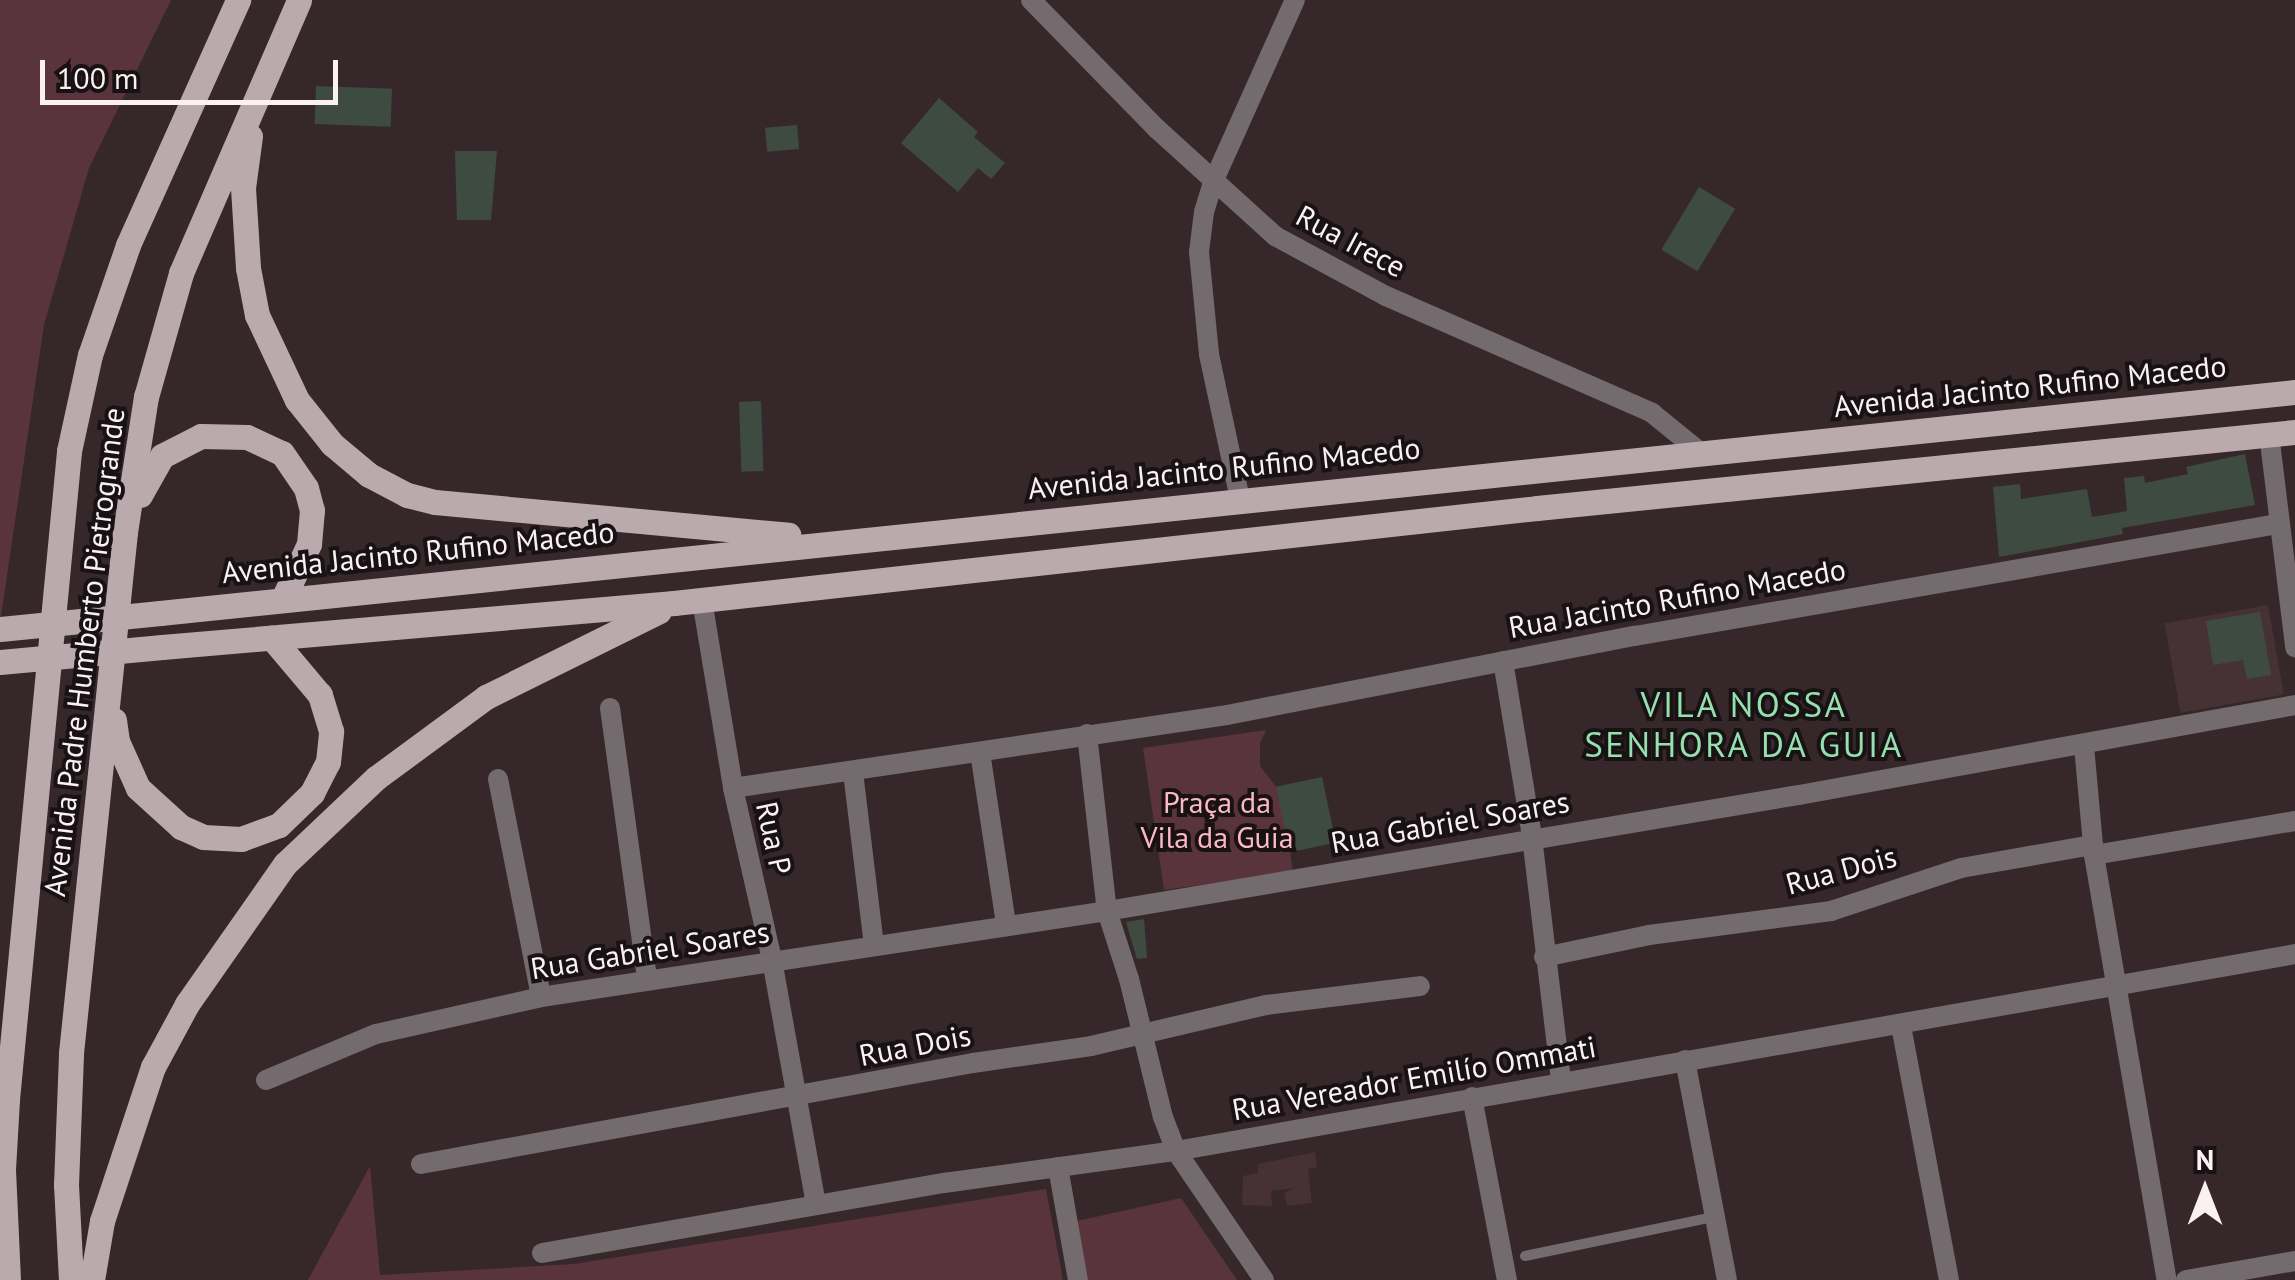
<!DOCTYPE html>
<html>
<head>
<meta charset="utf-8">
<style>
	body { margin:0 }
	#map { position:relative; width:2295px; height:1280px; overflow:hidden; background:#36282a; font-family:"PT Sans",sans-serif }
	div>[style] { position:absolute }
	.built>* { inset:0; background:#463135; transform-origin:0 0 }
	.green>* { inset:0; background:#59343c }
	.building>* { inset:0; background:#3e4b41; transform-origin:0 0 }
	.service>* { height:10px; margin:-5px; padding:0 5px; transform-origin:5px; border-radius:5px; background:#736b6d }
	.minor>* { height:20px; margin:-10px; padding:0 10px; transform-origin:10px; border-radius:10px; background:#736b6d }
	.primary>* { height:25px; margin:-12.5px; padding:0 12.5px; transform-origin:12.5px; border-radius:12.5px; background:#bbaaad }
	.primary-bridge>* { height:25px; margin:-12.5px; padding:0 12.5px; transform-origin:12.5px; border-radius:12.5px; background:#bbaaad }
	span { translate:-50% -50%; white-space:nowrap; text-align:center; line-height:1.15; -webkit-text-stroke:8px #191214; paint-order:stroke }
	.street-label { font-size:30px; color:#fbf1f2 }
	.park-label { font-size:30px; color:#fdb8c5 }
	.quarter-label { font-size:35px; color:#96dfaf; letter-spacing:2.5px }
	.north { position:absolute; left:2155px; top:1140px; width:100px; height:100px; -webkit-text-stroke:8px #191214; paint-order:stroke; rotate:0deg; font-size:28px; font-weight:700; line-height:40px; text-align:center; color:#fbf1f2 }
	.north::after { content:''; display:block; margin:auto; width:35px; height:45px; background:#fbf1f2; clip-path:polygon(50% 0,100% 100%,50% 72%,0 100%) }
	.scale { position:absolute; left:40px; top:60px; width:298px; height:45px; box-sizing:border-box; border:5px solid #fbf1f2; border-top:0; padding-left:12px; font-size:30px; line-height:35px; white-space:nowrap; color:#fbf1f2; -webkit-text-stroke:8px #191214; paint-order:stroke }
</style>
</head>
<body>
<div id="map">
	<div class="built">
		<i style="left:2268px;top:605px;width:91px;height:105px;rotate:80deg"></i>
		<i style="clip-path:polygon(1315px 1152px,1317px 1167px,1308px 1169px,1312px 1203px,1287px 1206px,1284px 1193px,1294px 1188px,1271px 1191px,1272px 1206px,1242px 1205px,1243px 1176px,1258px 1173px,1258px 1164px)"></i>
	</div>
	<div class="green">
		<i style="clip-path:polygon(0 0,171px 0,89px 168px,44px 325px,0 623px)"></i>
		<i style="clip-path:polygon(1266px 730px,1260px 743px,1260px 766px,1282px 794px,1293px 872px,1164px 890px,1143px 748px)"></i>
		<i style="clip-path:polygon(370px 1166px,380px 1275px,574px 1264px,1046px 1189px,1063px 1280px,308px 1280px)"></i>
		<i style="clip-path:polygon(1181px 1198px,1237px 1280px,1088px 1280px,1077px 1221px)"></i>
	</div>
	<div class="building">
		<i style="left:316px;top:86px;width:76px;height:38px;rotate:2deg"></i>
		<i style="clip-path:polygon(939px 98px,978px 132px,974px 137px,1005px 163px,991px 179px,978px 168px,958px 192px,901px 143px)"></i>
		<i style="left:797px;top:125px;width:24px;height:32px;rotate:85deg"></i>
		<i style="clip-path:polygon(455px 151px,497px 151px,491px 220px,457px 220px)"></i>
		<i style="left:1699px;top:187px;width:42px;height:73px;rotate:31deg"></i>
		<i style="left:761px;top:401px;width:70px;height:22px;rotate:88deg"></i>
		<i style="clip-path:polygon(2245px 454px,2255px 505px,2122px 528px,2123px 534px,1999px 557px,1993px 487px,2020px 484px,2021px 499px,2087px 489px,2092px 517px,2127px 511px,2124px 478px,2144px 476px,2145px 483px,2188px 474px,2186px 467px)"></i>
		<i style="clip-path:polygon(2260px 612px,2271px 675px,2247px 679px,2243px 660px,2213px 665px,2206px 621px)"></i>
		<i style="left:1322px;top:777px;width:67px;height:47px;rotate:78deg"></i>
		<i style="clip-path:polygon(1144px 919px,1147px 958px,1137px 959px,1126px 922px)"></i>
	</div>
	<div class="service">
		<i style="left:1525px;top:1256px;width:193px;rotate:-11.7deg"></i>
	</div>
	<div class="minor">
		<i style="left:1031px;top:0;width:179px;rotate:45.7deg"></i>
		<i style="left:1156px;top:128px;width:161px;rotate:42.2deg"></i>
		<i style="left:1275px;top:236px;width:126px;rotate:28.4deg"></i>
		<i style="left:1386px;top:296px;width:291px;rotate:23.7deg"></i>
		<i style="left:1652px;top:413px;width:62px;rotate:39.1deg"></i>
		<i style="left:2269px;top:434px;width:215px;rotate:83deg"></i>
		<i style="left:1240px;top:499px;width:148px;rotate:-102.1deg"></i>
		<i style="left:1209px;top:354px;width:102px;rotate:-95.6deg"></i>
		<i style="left:1199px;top:252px;width:40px;rotate:-82.9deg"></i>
		<i style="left:1204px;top:212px;width:34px;rotate:-73deg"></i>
		<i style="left:1214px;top:180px;width:197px;rotate:-65.8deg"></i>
		<i style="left:702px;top:600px;width:191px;rotate:80.6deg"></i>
		<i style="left:733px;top:788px;width:176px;rotate:77.2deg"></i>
		<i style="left:772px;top:960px;width:248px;rotate:79.8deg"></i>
		<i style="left:1503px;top:661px;width:178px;rotate:80.6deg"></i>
		<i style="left:1532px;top:837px;width:247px;rotate:83.2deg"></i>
		<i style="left:610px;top:708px;width:273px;rotate:82.2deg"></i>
		<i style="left:1087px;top:734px;width:178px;rotate:83.6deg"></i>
		<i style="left:1107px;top:911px;width:71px;rotate:72.1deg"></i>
		<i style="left:1129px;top:979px;width:142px;rotate:76.2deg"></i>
		<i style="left:1163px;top:1117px;width:36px;rotate:69deg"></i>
		<i style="left:1176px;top:1151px;width:156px;rotate:55.7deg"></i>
		<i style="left:2084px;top:746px;width:109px;rotate:84.8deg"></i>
		<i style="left:2094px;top:855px;width:431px;rotate:80.3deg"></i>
		<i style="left:980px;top:752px;width:174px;rotate:81.4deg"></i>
		<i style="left:853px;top:772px;width:174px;rotate:83.1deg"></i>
		<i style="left:498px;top:779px;width:222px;rotate:78.8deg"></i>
		<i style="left:733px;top:788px;width:499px;rotate:-8.4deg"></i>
		<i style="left:1227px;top:715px;width:416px;rotate:-11deg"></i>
		<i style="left:1635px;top:636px;width:653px;rotate:-9.88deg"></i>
		<i style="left:2094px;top:855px;width:204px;rotate:-9.6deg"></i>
		<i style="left:1544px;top:957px;width:107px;rotate:-11.8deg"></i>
		<i style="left:1649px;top:935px;width:184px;rotate:-7.5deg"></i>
		<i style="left:1831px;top:911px;width:137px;rotate:-18.3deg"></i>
		<i style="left:1961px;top:868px;width:134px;rotate:-9.9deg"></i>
		<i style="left:1901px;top:1026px;width:258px;rotate:79.3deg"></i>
		<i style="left:1685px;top:1060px;width:224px;rotate:79.2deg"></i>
		<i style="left:266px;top:1080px;width:119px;rotate:-22.7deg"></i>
		<i style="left:376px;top:1034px;width:169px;rotate:-12.6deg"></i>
		<i style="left:541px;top:997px;width:572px;rotate:-8.64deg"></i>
		<i style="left:1107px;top:911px;width:702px;rotate:-9.52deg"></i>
		<i style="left:1799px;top:795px;width:504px;rotate:-10.28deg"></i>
		<i style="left:1472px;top:1097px;width:186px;rotate:79.2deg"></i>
		<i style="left:421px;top:1164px;width:561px;rotate:-10.37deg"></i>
		<i style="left:973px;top:1063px;width:119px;rotate:-8.2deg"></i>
		<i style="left:1091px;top:1046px;width:180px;rotate:-13.2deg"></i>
		<i style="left:1266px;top:1005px;width:155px;rotate:-7deg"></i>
		<i style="left:1058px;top:1167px;width:115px;rotate:80deg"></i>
		<i style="left:542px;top:1253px;width:408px;rotate:-9.9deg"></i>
		<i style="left:944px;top:1183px;width:234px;rotate:-7.9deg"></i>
		<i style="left:1176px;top:1151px;width:1136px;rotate:-9.98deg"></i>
		<i style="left:2186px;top:1280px;width:111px;rotate:-9.9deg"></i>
	</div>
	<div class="primary">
		<i style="left:250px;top:136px;width:52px;rotate:97.7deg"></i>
		<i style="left:243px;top:188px;width:80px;rotate:86.4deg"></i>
		<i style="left:248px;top:268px;width:48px;rotate:79.2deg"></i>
		<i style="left:257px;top:315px;width:94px;rotate:64.8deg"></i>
		<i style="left:297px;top:400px;width:56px;rotate:51.5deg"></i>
		<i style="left:332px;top:444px;width:48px;rotate:40deg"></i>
		<i style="left:369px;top:475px;width:43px;rotate:27.8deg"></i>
		<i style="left:407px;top:495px;width:29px;rotate:14deg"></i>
		<i style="left:435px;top:502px;width:355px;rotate:5.3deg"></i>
		<i style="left:140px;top:495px;width:45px;rotate:-60.6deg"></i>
		<i style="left:162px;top:456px;width:44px;rotate:-27.1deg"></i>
		<i style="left:201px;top:436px;width:46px;rotate:1.2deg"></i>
		<i style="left:247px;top:437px;width:38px;rotate:25deg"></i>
		<i style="left:282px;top:453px;width:42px;rotate:55.6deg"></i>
		<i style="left:306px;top:488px;width:23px;rotate:75deg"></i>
		<i style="left:312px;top:510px;width:34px;rotate:95deg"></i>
		<i style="left:309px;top:544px;width:61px;rotate:115.3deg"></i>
		<i style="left:160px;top:613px;width:2146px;rotate:-5.91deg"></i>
		<i style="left:162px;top:647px;width:514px;rotate:-4.91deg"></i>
		<i style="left:674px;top:603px;width:868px;rotate:-6.28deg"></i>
		<i style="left:1537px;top:508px;width:762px;rotate:-5.73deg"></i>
		<i style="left:114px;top:720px;width:21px;rotate:82deg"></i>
		<i style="left:117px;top:741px;width:51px;rotate:65.9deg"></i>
		<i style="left:138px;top:788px;width:58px;rotate:42.2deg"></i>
		<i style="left:181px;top:827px;width:24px;rotate:24deg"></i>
		<i style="left:203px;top:837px;width:38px;rotate:3deg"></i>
		<i style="left:241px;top:839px;width:40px;rotate:-20.2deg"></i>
		<i style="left:279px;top:825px;width:46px;rotate:-44.1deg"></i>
		<i style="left:312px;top:793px;width:35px;rotate:-63deg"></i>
		<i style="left:328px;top:762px;width:31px;rotate:-84deg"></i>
		<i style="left:331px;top:731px;width:38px;rotate:-107deg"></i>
		<i style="left:320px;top:695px;width:75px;rotate:-130.1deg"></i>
		<i style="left:8px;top:1280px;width:111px;rotate:-92.6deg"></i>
		<i style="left:3px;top:1169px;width:70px;rotate:-86.7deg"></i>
		<i style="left:7px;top:1099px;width:651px;rotate:-84.53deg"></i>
		<i style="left:69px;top:451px;width:98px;rotate:-77.7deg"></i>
		<i style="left:90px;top:355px;width:116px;rotate:-70.9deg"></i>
		<i style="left:128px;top:245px;width:269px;rotate:-65.8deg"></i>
		<i style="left:71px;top:1280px;width:95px;rotate:-93deg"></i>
		<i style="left:66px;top:1185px;width:132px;rotate:-87.8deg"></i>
		<i style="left:71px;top:1053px;width:524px;rotate:-84.08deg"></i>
		<i style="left:125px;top:532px;width:137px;rotate:-81.2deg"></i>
		<i style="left:146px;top:397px;width:129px;rotate:-74.2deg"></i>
		<i style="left:181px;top:273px;width:297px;rotate:-66.6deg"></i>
		<i style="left:92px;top:1280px;width:60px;rotate:-80.4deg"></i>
		<i style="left:102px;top:1221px;width:162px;rotate:-71.7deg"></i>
		<i style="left:153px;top:1067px;width:72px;rotate:-61.6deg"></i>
		<i style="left:187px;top:1004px;width:171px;rotate:-55deg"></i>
		<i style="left:285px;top:864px;width:125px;rotate:-43.4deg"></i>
		<i style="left:376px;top:778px;width:137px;rotate:-36.4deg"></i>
		<i style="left:486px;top:697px;width:193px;rotate:-26.4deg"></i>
	</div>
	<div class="primary-bridge">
		<i style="left:0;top:629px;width:161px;rotate:-5.7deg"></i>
		<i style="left:0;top:662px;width:163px;rotate:-5.3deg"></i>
	</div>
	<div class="street-label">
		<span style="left:1351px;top:241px;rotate:28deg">Rua Irece</span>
		<span style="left:2030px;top:386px;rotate:-6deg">Avenida Jacinto Rufino Macedo</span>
		<span style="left:1224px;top:468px;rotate:-6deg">Avenida Jacinto Rufino Macedo</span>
		<span style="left:418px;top:552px;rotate:-6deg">Avenida Jacinto Rufino Macedo</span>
		<span style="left:1677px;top:598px;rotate:-10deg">Rua Jacinto Rufino Macedo</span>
		<span style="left:84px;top:652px;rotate:-83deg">Avenida Padre Humberto Pietrogrande</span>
		<span style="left:1450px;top:822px;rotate:-10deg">Rua Gabriel Soares</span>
		<span style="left:774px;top:838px;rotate:78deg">Rua P</span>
		<span style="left:1841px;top:870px;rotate:-15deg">Rua Dois</span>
		<span style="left:650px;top:950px;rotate:-9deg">Rua Gabriel Soares</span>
		<span style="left:915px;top:1045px;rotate:-11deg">Rua Dois</span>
		<span style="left:1414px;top:1078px;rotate:-10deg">Rua Vereador Emilío Ommati</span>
	</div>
	<div class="park-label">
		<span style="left:1217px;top:819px">Praça da<br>Vila da Guia</span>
	</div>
	<div class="quarter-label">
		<span style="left:1744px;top:724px">VILA NOSSA<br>SENHORA DA GUIA</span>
	</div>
	<div class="north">N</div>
	<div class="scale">100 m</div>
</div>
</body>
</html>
